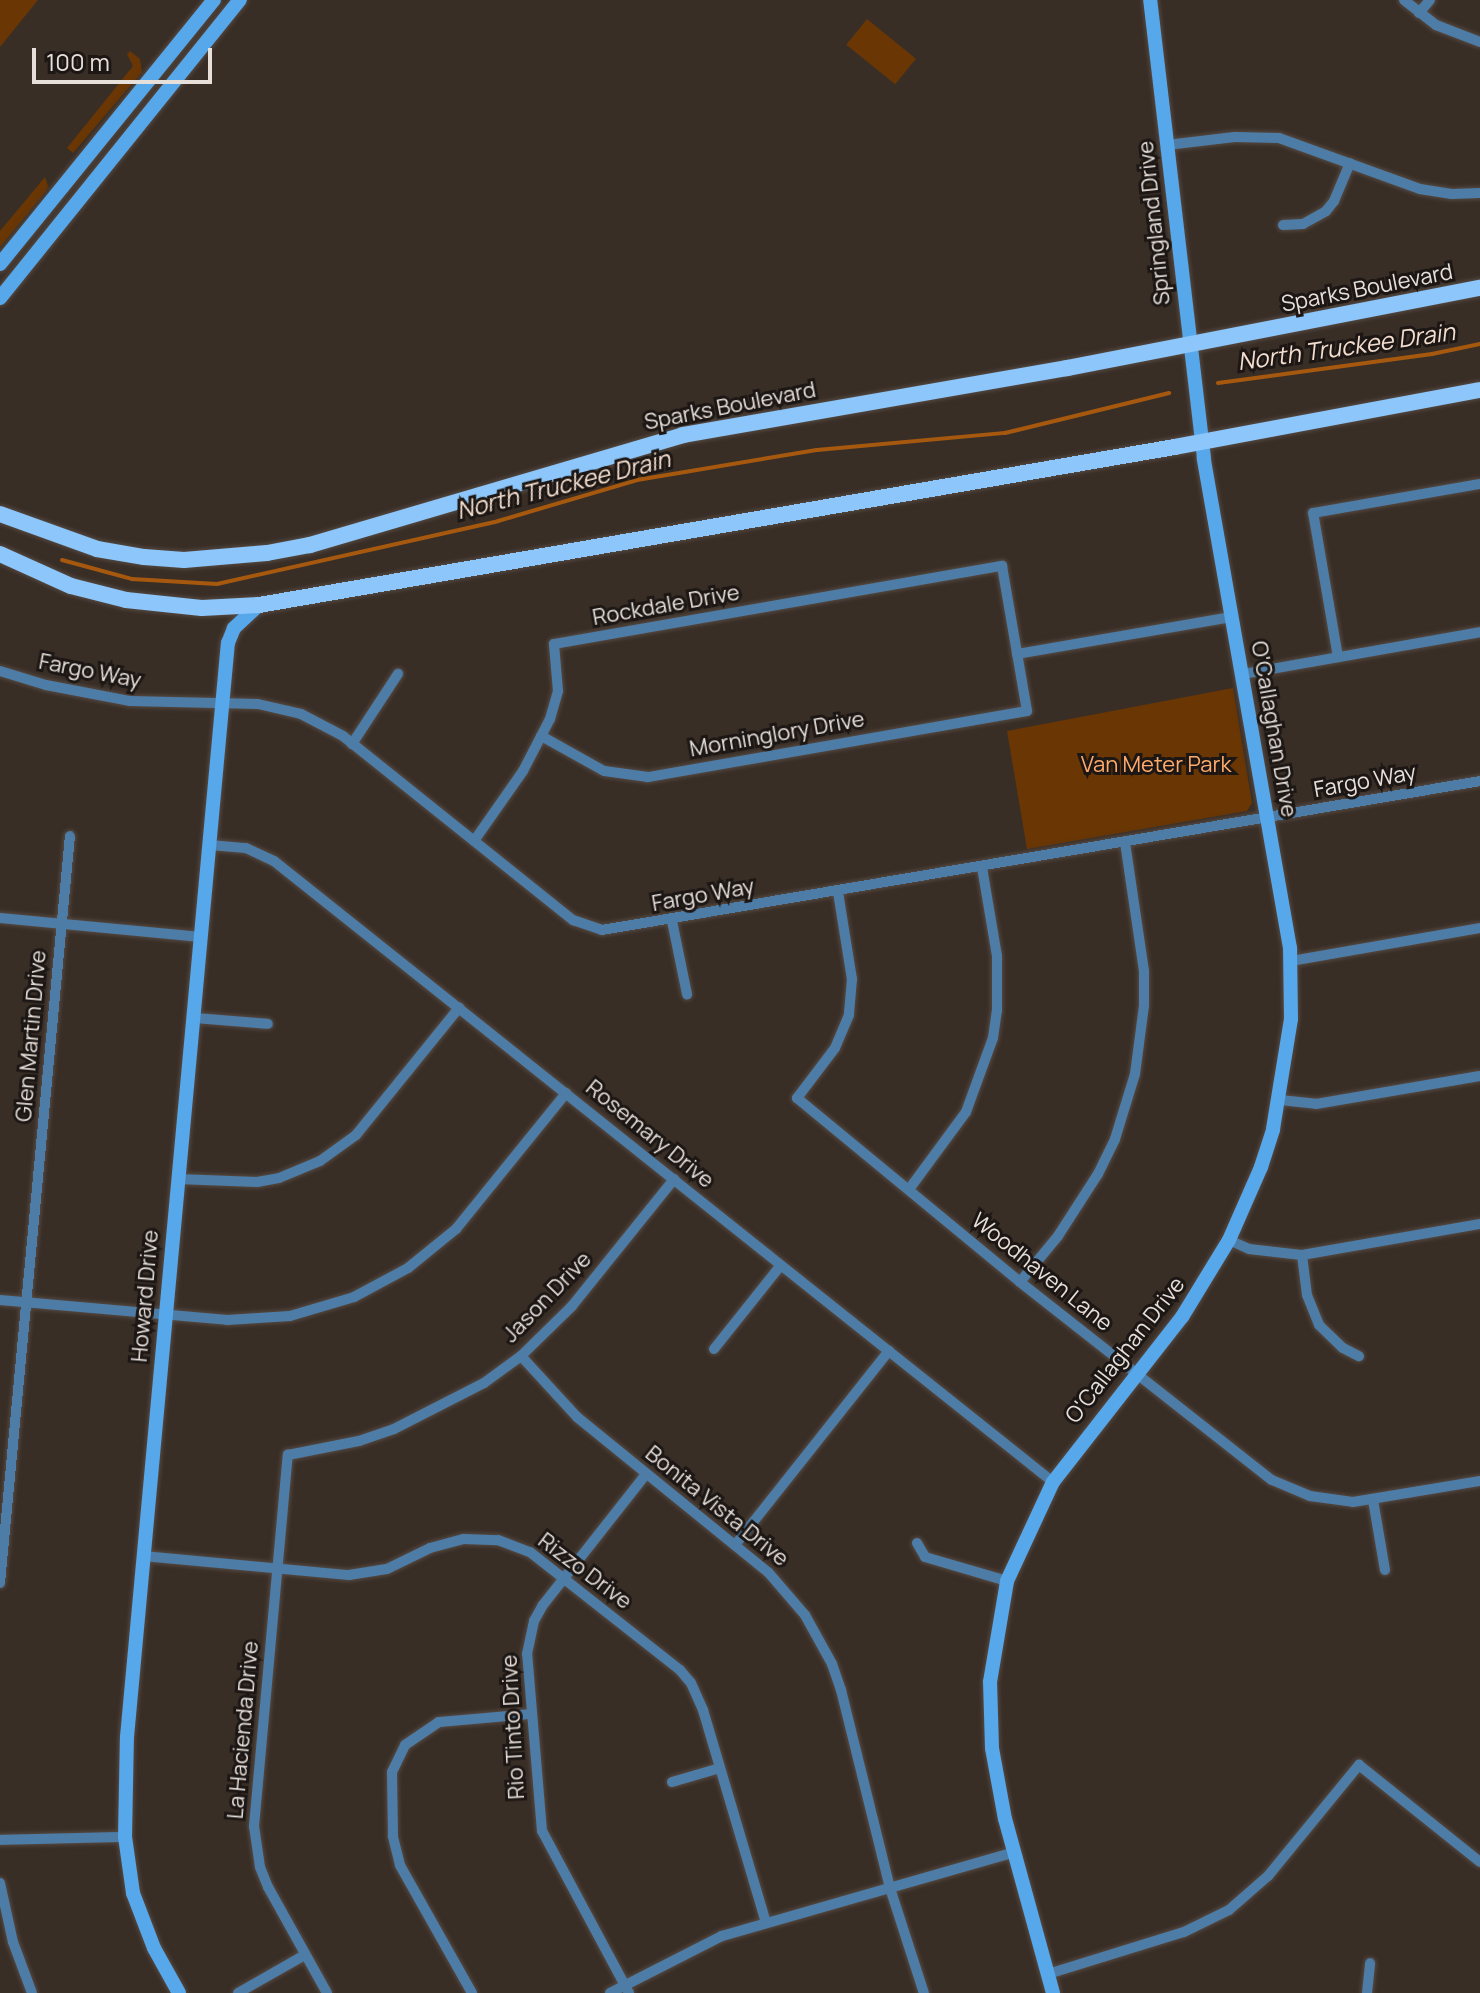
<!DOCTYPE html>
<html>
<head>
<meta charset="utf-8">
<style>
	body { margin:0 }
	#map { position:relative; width:1480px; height:1993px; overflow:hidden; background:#392e26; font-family:Manrope,sans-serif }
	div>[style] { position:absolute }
	.green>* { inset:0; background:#693604; transform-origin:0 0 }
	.stream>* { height:4px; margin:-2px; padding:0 2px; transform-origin:2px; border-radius:2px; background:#a6590e }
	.roads { filter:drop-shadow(0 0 2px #554a43) drop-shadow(0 0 2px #554a43) }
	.street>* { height:10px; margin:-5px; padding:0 5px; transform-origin:5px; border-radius:5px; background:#4d7da7 }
	.secondary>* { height:14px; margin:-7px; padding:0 7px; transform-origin:7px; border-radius:7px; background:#57a7eb }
	.primary>* { height:16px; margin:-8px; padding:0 8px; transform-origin:8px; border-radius:8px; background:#8cc6fa }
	span { translate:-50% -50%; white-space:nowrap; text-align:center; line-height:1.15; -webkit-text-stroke:6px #1c1714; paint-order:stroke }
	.street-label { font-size:22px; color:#e7dfda }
	.park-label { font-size:22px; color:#feaa6c }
	.water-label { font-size:24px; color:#f4decf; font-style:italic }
	.scale { position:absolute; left:32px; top:48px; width:180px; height:36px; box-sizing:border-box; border:4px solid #e7dfda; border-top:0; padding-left:10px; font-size:24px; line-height:28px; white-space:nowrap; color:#e7dfda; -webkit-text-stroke:6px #1c1714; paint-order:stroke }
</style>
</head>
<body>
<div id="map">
	<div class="green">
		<i style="clip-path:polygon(0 0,38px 0,0 47px)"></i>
		<i style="left:867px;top:19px;width:63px;height:33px;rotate:39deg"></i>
		<i style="clip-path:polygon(130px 51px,140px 59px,142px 72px,73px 153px,67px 148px,133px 66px,127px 54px)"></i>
		<i style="clip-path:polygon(45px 177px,48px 186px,46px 191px,0 247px,0 231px)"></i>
		<i style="clip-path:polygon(1233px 688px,1252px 803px,1247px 811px,1027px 849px,1007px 731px)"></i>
	</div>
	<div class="stream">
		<i style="left:1218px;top:383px;width:216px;rotate:-7.7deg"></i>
		<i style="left:1432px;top:354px;width:49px;rotate:-11.8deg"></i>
		<i style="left:62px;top:560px;width:73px;rotate:15.2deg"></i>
		<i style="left:132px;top:579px;width:85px;rotate:3.4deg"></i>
		<i style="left:217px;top:584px;width:288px;rotate:-12.6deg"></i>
		<i style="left:498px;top:521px;width:145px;rotate:-16.4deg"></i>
		<i style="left:637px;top:480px;width:182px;rotate:-9.5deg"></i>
		<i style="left:817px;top:450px;width:189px;rotate:-5.2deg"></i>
		<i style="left:1005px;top:433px;width:169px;rotate:-13.7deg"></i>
	</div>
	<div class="roads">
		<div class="street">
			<i style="left:1404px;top:0;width:41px;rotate:38deg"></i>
			<i style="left:1436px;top:25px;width:47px;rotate:21.1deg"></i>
			<i style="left:1419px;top:13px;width:17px;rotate:-50deg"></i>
			<i style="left:1167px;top:145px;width:68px;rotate:-6.7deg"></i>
			<i style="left:1235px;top:137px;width:44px;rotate:1.3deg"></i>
			<i style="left:1279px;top:138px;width:150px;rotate:19.9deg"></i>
			<i style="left:1420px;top:189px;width:32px;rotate:9deg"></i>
			<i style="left:1452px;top:194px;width:28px;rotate:-2deg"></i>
			<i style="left:1283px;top:225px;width:20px;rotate:-3deg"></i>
			<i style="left:1303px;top:224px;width:26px;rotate:-29deg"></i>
			<i style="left:1326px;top:211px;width:13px;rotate:-51deg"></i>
			<i style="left:1334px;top:201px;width:41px;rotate:-67.2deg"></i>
			<i style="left:1017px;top:654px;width:217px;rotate:-9.8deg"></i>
			<i style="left:1338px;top:657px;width:146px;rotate:-99.8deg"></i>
			<i style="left:1313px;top:513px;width:169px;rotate:-9.9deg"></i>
			<i style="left:0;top:671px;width:48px;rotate:16.9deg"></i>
			<i style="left:46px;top:685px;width:86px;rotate:10.8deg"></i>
			<i style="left:130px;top:701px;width:128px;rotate:1.3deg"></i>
			<i style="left:258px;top:704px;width:44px;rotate:13.1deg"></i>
			<i style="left:301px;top:714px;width:47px;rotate:27.6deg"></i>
			<i style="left:343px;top:736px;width:295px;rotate:38.7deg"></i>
			<i style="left:573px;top:920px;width:31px;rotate:19deg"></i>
			<i style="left:602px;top:930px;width:891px;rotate:-9.63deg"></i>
			<i style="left:1243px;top:674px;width:241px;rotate:-10deg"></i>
			<i style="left:352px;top:744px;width:84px;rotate:-56.7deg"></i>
			<i style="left:474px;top:841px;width:85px;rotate:-55deg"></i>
			<i style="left:523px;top:771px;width:59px;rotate:-62.6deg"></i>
			<i style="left:550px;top:719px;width:29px;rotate:-74deg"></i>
			<i style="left:558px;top:691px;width:47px;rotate:-94.9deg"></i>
			<i style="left:554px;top:644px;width:455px;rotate:-9.9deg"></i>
			<i style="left:1002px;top:566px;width:147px;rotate:80.2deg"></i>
			<i style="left:1027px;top:711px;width:385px;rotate:170.1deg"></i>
			<i style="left:648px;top:777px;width:44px;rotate:-172.2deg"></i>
			<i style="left:604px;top:771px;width:72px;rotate:-150.9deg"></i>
			<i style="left:210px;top:845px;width:36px;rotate:5deg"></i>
			<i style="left:246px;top:848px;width:31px;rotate:25deg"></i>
			<i style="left:274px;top:861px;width:996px;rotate:38.56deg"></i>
			<i style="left:838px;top:892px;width:88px;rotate:80.9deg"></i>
			<i style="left:852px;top:979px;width:36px;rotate:95deg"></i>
			<i style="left:849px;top:1015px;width:36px;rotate:113deg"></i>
			<i style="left:835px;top:1048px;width:63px;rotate:127.2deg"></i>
			<i style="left:797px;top:1098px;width:289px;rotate:39.5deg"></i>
			<i style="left:1020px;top:1282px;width:320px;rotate:38.2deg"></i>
			<i style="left:1272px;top:1480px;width:41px;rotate:22.8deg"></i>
			<i style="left:1310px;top:1496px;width:43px;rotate:7.9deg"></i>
			<i style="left:1353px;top:1502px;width:129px;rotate:-9.4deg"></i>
			<i style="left:0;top:918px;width:202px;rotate:5.4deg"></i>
			<i style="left:672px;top:921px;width:75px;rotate:78.4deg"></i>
			<i style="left:1291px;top:961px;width:192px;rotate:-9.9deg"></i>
			<i style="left:194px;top:1018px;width:74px;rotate:4.6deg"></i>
			<i style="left:1280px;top:1100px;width:36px;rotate:6deg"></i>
			<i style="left:1316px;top:1104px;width:166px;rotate:-9.7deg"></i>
			<i style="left:178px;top:1179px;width:79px;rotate:2.2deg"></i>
			<i style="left:257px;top:1182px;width:22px;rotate:-10deg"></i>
			<i style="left:279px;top:1178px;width:44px;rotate:-22.5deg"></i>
			<i style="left:320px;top:1161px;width:44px;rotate:-35.8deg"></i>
			<i style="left:356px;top:1135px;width:164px;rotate:-51deg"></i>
			<i style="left:910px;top:1188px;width:94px;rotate:-53.6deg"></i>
			<i style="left:966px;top:1112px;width:79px;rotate:-70deg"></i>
			<i style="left:993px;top:1038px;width:27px;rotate:-82deg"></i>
			<i style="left:997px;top:1011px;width:55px;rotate:-90deg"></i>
			<i style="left:997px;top:956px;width:90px;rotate:-99.6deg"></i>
			<i style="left:1229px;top:1240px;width:22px;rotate:24deg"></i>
			<i style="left:1249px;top:1249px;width:53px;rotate:6.5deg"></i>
			<i style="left:1302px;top:1255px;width:181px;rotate:-9.9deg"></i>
			<i style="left:1302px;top:1255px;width:40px;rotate:82.9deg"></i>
			<i style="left:1307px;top:1295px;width:32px;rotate:68deg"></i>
			<i style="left:1319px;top:1325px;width:33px;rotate:44deg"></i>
			<i style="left:1343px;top:1348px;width:18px;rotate:27deg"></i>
			<i style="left:1020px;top:1282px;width:60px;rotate:-50.4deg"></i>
			<i style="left:1058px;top:1236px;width:74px;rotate:-57.2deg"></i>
			<i style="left:1098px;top:1174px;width:39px;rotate:-64deg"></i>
			<i style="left:1115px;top:1139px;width:68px;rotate:-72.9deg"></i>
			<i style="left:1135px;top:1074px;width:69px;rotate:-82.5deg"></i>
			<i style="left:1144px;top:1006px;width:35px;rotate:-90deg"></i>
			<i style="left:1144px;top:971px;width:130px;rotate:-98.4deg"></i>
			<i style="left:0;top:1300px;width:228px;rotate:5deg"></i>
			<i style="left:227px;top:1320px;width:63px;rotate:-3.6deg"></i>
			<i style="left:290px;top:1316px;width:67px;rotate:-16.5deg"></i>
			<i style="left:354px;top:1297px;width:61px;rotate:-28.2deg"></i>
			<i style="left:408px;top:1268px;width:62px;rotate:-39.1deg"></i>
			<i style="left:456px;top:1229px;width:175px;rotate:-51deg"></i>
			<i style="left:714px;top:1349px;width:107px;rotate:-51.4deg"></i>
			<i style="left:521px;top:1356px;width:83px;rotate:47.4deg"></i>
			<i style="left:577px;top:1417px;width:246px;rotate:39.1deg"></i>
			<i style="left:768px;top:1572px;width:57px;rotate:49.3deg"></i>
			<i style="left:805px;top:1615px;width:56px;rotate:61.1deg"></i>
			<i style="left:832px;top:1664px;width:28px;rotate:71deg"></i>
			<i style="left:841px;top:1690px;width:204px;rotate:76.1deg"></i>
			<i style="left:890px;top:1888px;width:110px;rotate:72.1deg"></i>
			<i style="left:1373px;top:1500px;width:71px;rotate:80.3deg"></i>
			<i style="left:917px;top:1543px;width:16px;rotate:60deg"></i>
			<i style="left:925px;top:1557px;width:85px;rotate:16.3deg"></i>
			<i style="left:735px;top:1545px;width:248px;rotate:-51.6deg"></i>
			<i style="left:143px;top:1556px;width:207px;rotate:5.3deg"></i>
			<i style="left:349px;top:1575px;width:38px;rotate:-9deg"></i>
			<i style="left:387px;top:1569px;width:48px;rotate:-26deg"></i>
			<i style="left:430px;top:1548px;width:35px;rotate:-15deg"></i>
			<i style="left:464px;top:1539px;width:34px;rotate:2deg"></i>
			<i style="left:498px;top:1540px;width:34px;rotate:21deg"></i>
			<i style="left:530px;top:1552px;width:191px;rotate:38.2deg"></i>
			<i style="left:680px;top:1670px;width:17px;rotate:50deg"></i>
			<i style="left:691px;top:1683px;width:30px;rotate:66deg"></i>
			<i style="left:703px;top:1710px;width:222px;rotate:73.5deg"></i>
			<i style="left:0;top:1583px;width:750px;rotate:-84.65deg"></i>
			<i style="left:672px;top:1782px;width:50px;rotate:-16.3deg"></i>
			<i style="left:0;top:1840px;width:125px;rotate:-1.4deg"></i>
			<i style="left:0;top:1883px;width:60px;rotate:77.6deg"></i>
			<i style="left:13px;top:1942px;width:54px;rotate:69.6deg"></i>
			<i style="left:1048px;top:1974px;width:142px;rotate:-17.2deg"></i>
			<i style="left:1184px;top:1932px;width:50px;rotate:-26.1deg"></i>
			<i style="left:1229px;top:1910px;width:52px;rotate:-41.1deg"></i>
			<i style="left:1268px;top:1876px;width:144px;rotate:-50.7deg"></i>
			<i style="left:1359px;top:1765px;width:155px;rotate:38.7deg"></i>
			<i style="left:238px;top:1993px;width:77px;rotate:-29.6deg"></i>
			<i style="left:327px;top:1993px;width:121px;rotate:-119.1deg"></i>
			<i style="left:268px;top:1887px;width:22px;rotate:-112deg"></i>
			<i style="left:260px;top:1867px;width:41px;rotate:-98.3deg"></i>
			<i style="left:254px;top:1826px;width:373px;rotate:-84.8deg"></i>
			<i style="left:288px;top:1455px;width:72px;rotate:-11.2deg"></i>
			<i style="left:359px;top:1441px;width:37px;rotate:-19deg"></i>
			<i style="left:394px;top:1429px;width:101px;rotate:-27.1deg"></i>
			<i style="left:484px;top:1383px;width:46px;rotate:-36.1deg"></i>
			<i style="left:521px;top:1356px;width:71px;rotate:-44.4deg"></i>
			<i style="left:572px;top:1306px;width:163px;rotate:-51.2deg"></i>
			<i style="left:472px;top:1993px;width:147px;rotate:-119.4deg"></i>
			<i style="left:400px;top:1865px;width:30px;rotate:-104deg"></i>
			<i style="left:393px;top:1836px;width:64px;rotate:-90.9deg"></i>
			<i style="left:392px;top:1772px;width:30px;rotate:-64deg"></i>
			<i style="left:405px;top:1745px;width:41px;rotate:-34.1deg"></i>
			<i style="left:439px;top:1722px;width:91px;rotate:-5deg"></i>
			<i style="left:610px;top:1993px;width:126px;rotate:-27deg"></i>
			<i style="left:722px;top:1936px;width:304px;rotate:-16deg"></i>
			<i style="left:629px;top:1993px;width:184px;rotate:-118.2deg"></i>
			<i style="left:542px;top:1831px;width:178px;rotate:-94.8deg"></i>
			<i style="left:527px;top:1654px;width:34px;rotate:-78deg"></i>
			<i style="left:534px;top:1621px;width:18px;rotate:-61deg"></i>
			<i style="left:543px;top:1605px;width:167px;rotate:-51.8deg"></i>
			<i style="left:1367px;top:1993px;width:30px;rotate:-84deg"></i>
		</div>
		<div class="secondary">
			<i style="left:0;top:264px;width:340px;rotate:-51deg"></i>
			<i style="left:0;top:298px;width:383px;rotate:-51.2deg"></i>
			<i style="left:179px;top:1993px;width:51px;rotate:-119.1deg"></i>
			<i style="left:154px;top:1948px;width:59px;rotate:-110.9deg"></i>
			<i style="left:133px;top:1893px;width:57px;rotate:-98.1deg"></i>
			<i style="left:125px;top:1837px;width:100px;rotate:-88.9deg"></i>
			<i style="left:127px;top:1737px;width:1099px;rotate:-84.73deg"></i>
			<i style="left:228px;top:643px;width:16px;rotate:-68deg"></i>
			<i style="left:234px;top:628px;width:34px;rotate:-43deg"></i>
			<i style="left:1053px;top:1993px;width:180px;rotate:-105.4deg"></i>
			<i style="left:1005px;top:1819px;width:72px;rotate:-100.4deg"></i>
			<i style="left:992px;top:1748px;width:66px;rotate:-91.7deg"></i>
			<i style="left:990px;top:1682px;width:102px;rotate:-80.4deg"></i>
			<i style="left:1007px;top:1581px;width:109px;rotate:-65.1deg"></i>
			<i style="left:1053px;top:1482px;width:209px;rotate:-52deg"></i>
			<i style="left:1182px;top:1317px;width:90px;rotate:-58.6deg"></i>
			<i style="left:1229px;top:1240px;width:80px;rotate:-66.3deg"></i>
			<i style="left:1261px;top:1167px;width:40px;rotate:-72deg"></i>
			<i style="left:1273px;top:1129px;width:111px;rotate:-80.7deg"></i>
			<i style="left:1291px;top:1019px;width:71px;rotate:-90.8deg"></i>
			<i style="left:1290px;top:948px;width:497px;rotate:-100deg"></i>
			<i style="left:1204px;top:458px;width:461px;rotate:-96.7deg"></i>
		</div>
		<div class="primary">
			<i style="left:0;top:514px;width:103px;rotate:19.8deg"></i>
			<i style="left:97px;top:549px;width:48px;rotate:9.7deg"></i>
			<i style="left:144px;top:557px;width:40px;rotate:4.3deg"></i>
			<i style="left:184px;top:560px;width:83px;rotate:-4.8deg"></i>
			<i style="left:267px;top:553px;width:44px;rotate:-10.5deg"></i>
			<i style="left:310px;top:545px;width:389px;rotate:-16.4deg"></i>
			<i style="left:683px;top:435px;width:390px;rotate:-9.9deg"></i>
			<i style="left:1067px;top:368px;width:421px;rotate:-11deg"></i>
			<i style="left:0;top:554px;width:78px;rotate:24.3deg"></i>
			<i style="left:71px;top:586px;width:57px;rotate:14.3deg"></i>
			<i style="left:126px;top:600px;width:76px;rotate:6deg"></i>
			<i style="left:202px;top:608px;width:57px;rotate:-3deg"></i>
			<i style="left:259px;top:605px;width:930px;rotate:-9.79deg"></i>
			<i style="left:1175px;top:447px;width:310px;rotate:-10.6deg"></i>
		</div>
	</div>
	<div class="street-label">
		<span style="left:1154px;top:223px;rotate:-96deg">Springland Drive</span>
		<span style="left:1367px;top:288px;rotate:-11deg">Sparks Boulevard</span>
		<span style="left:730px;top:406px;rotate:-11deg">Sparks Boulevard</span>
		<span style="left:666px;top:605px;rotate:-10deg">Rockdale Drive</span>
		<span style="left:90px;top:671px;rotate:11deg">Fargo Way</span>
		<span style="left:1274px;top:729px;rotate:80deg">O'Callaghan Drive</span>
		<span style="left:777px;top:734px;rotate:-10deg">Morninglory Drive</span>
		<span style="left:1365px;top:781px;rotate:-10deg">Fargo Way</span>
		<span style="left:703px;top:895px;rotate:-10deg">Fargo Way</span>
		<span style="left:31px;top:1036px;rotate:-85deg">Glen Martin Drive</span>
		<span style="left:650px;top:1134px;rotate:39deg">Rosemary Drive</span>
		<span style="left:1042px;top:1272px;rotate:39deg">Woodhaven Lane</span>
		<span style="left:145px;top:1296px;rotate:-85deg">Howard Drive</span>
		<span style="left:547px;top:1297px;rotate:-46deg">Jason Drive</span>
		<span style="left:1125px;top:1350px;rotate:-52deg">O'Callaghan Drive</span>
		<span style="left:717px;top:1506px;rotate:39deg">Bonita Vista Drive</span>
		<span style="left:585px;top:1571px;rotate:37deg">Rizzo Drive</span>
		<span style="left:513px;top:1727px;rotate:-93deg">Rio Tinto Drive</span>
		<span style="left:243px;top:1730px;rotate:-85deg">La Hacienda Drive</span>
	</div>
	<div class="park-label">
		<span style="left:1156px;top:765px">Van Meter Park</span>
	</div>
	<div class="water-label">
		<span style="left:1346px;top:346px;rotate:-8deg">North Truckee Drain</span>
		<span style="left:563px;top:484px;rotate:-14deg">North Truckee Drain</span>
	</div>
	<div class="scale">100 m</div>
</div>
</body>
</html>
